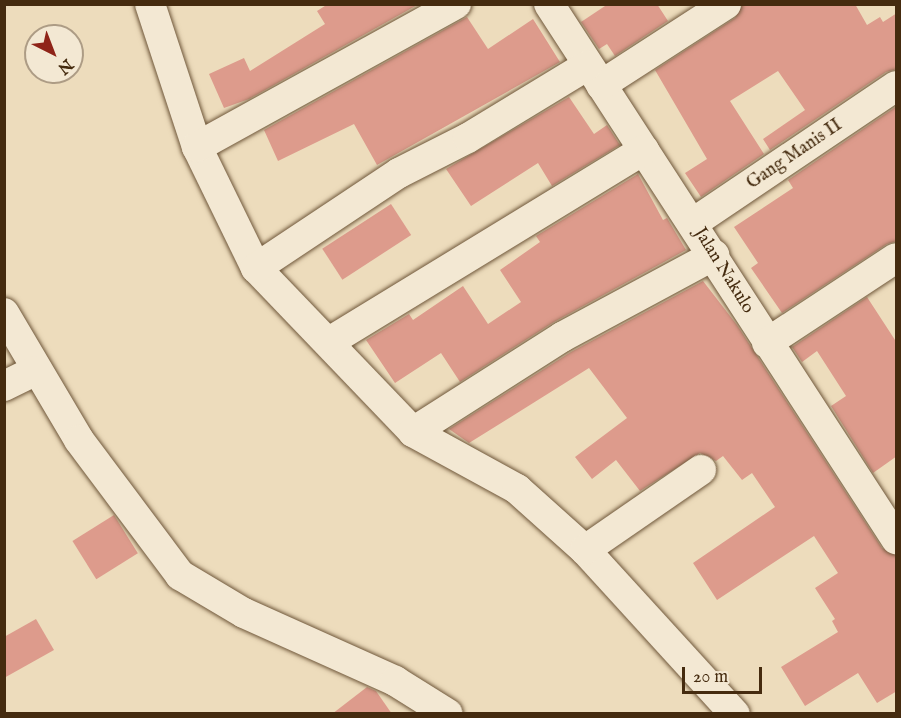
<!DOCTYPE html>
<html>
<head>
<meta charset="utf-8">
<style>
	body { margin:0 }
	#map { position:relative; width:901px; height:718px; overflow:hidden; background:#eddcbc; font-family:"IM FELL English",serif }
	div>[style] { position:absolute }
	.building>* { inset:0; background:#dd9b8c; transform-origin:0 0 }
	.roads { filter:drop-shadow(0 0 2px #6f573a) drop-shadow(0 0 2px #6f573a) }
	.minor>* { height:30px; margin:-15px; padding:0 15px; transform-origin:15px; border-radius:15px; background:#f3e8d3 }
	span { translate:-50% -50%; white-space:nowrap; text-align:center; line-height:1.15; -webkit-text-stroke:4.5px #f3e8d3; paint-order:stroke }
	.street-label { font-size:18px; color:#452b0f }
	.frame { position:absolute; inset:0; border:6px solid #452b0f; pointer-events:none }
	.north { position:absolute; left:24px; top:24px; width:60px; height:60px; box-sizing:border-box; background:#f3e8d3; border:2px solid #ad9c85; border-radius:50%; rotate:138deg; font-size:16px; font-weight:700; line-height:24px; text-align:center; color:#452b0f }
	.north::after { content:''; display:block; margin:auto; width:21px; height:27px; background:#8f2418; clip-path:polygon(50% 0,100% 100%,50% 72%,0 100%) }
	.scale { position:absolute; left:682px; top:667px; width:80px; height:27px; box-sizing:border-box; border:3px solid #452b0f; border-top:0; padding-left:8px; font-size:18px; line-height:21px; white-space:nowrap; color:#452b0f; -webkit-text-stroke:4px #f3e8d3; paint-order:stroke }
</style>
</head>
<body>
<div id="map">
	<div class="building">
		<i style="clip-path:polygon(328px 4px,419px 4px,249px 99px,224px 108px,209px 74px,244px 58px,250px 71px,325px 24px,317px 11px)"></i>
		<i style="clip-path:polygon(608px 4px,657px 4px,668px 21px,615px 56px,607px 44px,599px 49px,581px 22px)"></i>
		<i style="clip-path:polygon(743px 4px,855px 4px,867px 25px,880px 17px,883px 22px,897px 13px,897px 69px,886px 72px,770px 150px,763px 139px,805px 110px,778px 71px,730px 101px,764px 154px,701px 197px,685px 173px,707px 159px,655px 70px,735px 18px)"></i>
		<i style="clip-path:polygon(467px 17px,488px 49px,533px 19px,560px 62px,377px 165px,354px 124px,278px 161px,264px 130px)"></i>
		<i style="clip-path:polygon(569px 97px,594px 134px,607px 125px,620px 145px,552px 186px,538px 163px,471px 206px,446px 169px)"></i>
		<i style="clip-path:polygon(897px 106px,897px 241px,887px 244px,782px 313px,751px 268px,758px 263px,734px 227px,793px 188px,788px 180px)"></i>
		<i style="clip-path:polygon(638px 174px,663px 220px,667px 218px,686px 250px,554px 322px,460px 382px,441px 353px,395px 383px,366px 340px,409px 314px,413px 320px,463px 286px,488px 324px,521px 302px,500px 270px,540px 242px,536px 236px)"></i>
		<i style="left:391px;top:204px;width:37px;height:82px;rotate:57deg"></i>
		<i style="clip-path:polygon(703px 281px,737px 325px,882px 548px,897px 556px,897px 691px,877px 703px,858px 673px,805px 706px,781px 667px,838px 632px,832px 621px,835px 619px,815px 588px,838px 573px,814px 536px,717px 600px,693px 563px,775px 507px,752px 473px,742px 480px,723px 456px,716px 461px,700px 453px,640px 491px,616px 460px,592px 479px,575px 457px,627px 418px,589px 368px,469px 443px,449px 429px,571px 352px)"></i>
		<i style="clip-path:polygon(867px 297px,897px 343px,897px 456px,873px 473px,831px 406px,846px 396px,817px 351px,802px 362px,792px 347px)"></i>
		<i style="left:114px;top:515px;width:45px;height:49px;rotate:58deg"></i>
		<i style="clip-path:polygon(36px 619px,54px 650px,4px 678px,4px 637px)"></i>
		<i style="clip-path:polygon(367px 687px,376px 691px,392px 714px,332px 714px)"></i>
	</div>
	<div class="roads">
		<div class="minor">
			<i style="left:150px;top:4px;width:151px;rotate:71.8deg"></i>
			<i style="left:197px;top:147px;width:135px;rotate:64deg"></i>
			<i style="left:256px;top:268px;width:227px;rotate:46.2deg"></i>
			<i style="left:413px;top:432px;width:119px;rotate:28.7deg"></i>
			<i style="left:517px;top:489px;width:91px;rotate:41.9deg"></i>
			<i style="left:585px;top:550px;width:222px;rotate:47.6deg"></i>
			<i style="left:549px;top:4px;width:638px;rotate:57.03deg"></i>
			<i style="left:601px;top:85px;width:149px;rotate:-32.9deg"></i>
			<i style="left:197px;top:147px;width:296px;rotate:-28.9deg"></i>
			<i style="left:693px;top:223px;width:245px;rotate:-34deg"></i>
			<i style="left:256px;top:268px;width:172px;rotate:-33.6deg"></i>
			<i style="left:399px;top:173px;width:77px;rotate:-26.9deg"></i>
			<i style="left:468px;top:138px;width:140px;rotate:-31.3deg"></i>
			<i style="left:4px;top:313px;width:147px;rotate:59.4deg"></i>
			<i style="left:79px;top:440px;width:169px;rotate:53.2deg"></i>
			<i style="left:180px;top:575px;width:74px;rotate:30.7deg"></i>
			<i style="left:244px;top:613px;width:166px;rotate:24.2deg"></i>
			<i style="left:395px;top:681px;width:62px;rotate:31.9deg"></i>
			<i style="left:329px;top:342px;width:369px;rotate:-31.4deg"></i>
			<i style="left:767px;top:343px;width:154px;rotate:-33.4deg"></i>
			<i style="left:4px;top:386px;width:34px;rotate:-26deg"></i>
			<i style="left:413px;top:432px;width:177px;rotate:-32.5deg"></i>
			<i style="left:562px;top:337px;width:173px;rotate:-28.3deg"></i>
			<i style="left:585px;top:550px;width:141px;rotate:-34.6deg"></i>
		</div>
	</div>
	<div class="street-label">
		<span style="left:795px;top:155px;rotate:-34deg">Gang Manis II</span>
		<span style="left:723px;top:271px;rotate:58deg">Jalan Nakulo</span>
	</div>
	<div class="frame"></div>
	<div class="north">N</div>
	<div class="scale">20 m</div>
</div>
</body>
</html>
